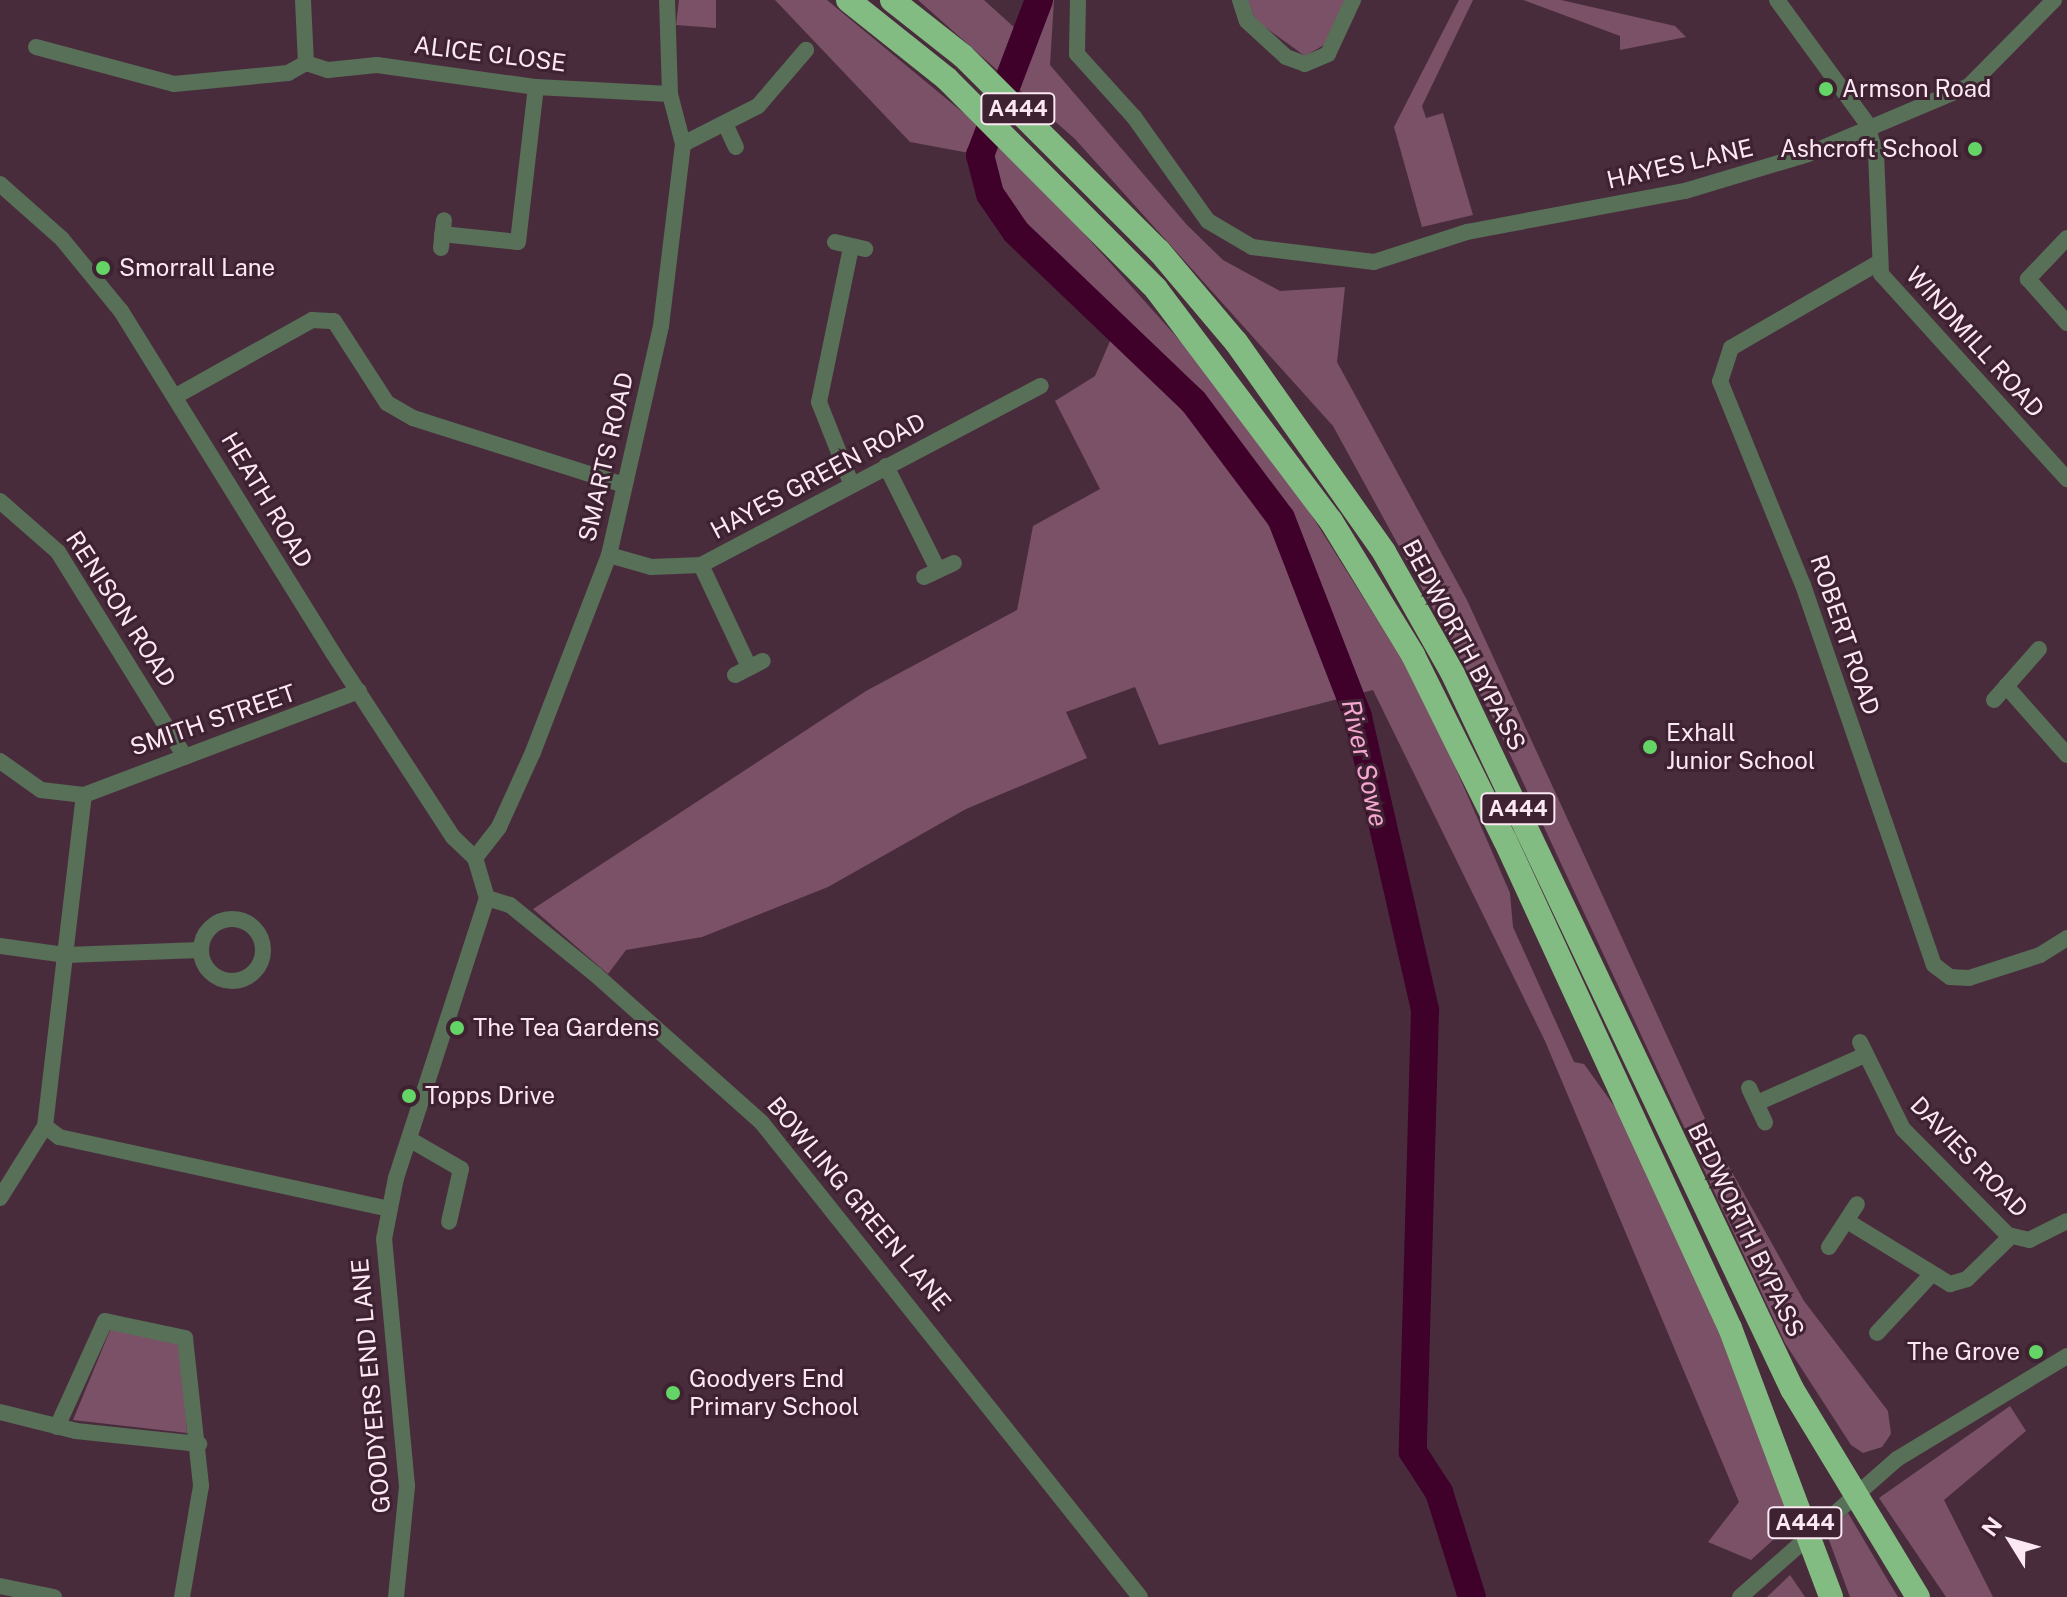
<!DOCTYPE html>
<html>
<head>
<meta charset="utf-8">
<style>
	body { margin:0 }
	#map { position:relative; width:2067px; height:1597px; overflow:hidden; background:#492c3c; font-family:"Public Sans",sans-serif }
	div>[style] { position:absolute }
	.green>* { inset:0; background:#7a5167 }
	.river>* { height:28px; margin:-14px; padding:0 14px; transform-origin:14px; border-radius:14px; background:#3f012a }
	.minor>* { height:16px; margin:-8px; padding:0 8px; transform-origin:8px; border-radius:8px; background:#586f58 }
	.minor>.ring { margin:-8px; padding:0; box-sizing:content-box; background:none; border:16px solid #586f58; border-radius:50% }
	.highway>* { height:24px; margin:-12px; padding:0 12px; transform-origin:12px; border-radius:12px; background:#83bc82 }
	.dots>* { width:22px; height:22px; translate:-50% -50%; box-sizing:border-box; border:4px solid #3e2231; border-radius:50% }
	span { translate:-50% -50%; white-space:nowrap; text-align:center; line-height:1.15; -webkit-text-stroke:6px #3e2231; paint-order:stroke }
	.shield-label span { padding:2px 6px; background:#3e2231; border:2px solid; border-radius:6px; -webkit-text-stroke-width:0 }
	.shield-label { font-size:22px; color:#fce8f2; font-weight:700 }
	.street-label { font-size:24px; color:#fce8f2 }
	.poi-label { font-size:24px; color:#fce8f2 }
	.left { translate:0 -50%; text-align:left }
	.right { translate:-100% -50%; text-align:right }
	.water-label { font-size:26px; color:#f5a7d1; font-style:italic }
	.north { position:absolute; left:1971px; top:1501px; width:80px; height:80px; -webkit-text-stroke:6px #3e2231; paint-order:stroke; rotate:307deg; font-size:22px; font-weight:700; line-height:32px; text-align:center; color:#fce8f2 }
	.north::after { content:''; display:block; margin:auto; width:28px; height:36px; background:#fce8f2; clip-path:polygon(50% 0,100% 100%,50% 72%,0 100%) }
</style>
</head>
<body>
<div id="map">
	<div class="green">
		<i style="clip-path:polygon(679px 0,716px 0,716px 28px,676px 25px)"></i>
		<i style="clip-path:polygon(775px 0,827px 0,966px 115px,1079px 228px,1209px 373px,1285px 473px,1422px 691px,1510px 893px,1513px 927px,1574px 1062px,1584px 1064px,1620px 1114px,1711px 1312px,1792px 1523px,1751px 1560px,1708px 1542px,1739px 1502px,1545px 1041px,1373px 690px,1159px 745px,1135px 687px,1066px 712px,1087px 758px,966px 809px,828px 887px,702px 937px,626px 950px,608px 974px,533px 909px,866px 691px,1017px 610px,1033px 526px,1100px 489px,1055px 401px,1095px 376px,1116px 327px,1001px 216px,980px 155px,910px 142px)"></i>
		<i style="clip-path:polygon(918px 0,984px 0,1016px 29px,1035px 0,1054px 0,1050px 65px,1187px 225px,1223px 260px,1280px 291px,1345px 287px,1337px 362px,1467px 600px,1718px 1147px,1804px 1301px,1888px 1411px,1891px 1434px,1882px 1447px,1863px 1453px,1851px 1445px,1785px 1343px,1493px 718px,1333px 426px,1075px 139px)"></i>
		<i style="clip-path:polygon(1248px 0,1345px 0,1324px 45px,1305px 56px,1255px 20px)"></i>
		<i style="clip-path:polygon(1459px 0,1473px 0,1422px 106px,1426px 118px,1443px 113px,1473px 215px,1422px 227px,1394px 127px)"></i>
		<i style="clip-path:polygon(1523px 0,1561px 0,1675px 26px,1686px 37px,1620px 50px,1620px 36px)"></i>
		<i style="clip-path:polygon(111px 1328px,182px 1342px,187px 1433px,73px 1420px)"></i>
		<i style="clip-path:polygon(2010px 1406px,2026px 1431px,1944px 1500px,1993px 1597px,1946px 1597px,1879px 1498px)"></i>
		<i style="clip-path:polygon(1848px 1513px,1887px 1579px,1898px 1597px,1850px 1597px,1826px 1532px)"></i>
		<i style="clip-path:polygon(1790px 1575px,1805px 1597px,1767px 1597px)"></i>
	</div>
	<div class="river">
		<i style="left:1039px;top:0;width:166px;rotate:110.8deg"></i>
		<i style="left:980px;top:155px;width:40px;rotate:75.6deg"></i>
		<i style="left:990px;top:194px;width:46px;rotate:55.6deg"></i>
		<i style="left:1016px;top:232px;width:245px;rotate:43.7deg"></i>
		<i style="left:1193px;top:401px;width:146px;rotate:53.1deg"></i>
		<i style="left:1281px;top:518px;width:213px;rotate:68.8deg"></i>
		<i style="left:1358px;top:717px;width:301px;rotate:77.1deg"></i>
		<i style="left:1425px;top:1010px;width:442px;rotate:91.6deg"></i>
		<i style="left:1413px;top:1452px;width:48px;rotate:57deg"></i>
		<i style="left:1439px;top:1492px;width:110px;rotate:72.6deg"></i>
	</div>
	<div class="minor">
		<i style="left:303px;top:0;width:63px;rotate:87.3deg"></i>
		<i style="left:1078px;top:0;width:54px;rotate:91.1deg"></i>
		<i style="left:1077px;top:54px;width:85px;rotate:47.9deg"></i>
		<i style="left:1134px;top:117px;width:128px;rotate:54.6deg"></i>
		<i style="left:1208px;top:221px;width:51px;rotate:30.6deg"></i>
		<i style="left:1252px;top:247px;width:123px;rotate:7deg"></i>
		<i style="left:1374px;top:262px;width:98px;rotate:-17.9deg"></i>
		<i style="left:1467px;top:232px;width:222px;rotate:-10.7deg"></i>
		<i style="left:1685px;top:191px;width:128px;rotate:-16.7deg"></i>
		<i style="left:1808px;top:154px;width:175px;rotate:-22.9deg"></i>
		<i style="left:1969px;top:86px;width:121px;rotate:-45.3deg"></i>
		<i style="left:1240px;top:0;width:22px;rotate:72deg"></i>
		<i style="left:1247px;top:21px;width:53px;rotate:42.7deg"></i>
		<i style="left:1286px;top:57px;width:20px;rotate:20deg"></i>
		<i style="left:1305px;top:64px;width:25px;rotate:-23deg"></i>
		<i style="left:1328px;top:54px;width:60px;rotate:-65.2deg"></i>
		<i style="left:1777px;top:0;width:160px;rotate:53.9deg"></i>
		<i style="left:36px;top:47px;width:143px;rotate:15deg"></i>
		<i style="left:174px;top:84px;width:115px;rotate:-5.5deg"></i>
		<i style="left:288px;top:73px;width:21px;rotate:-29deg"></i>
		<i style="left:306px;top:63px;width:23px;rotate:18deg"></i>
		<i style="left:328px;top:70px;width:49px;rotate:-5.8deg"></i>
		<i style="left:377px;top:65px;width:161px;rotate:7.9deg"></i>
		<i style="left:536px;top:87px;width:134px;rotate:3deg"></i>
		<i style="left:727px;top:128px;width:21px;rotate:65deg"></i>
		<i style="left:1868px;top:130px;width:24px;rotate:71deg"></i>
		<i style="left:1876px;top:153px;width:121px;rotate:87.6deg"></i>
		<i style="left:1881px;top:274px;width:277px;rotate:47.8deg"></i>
		<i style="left:683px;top:144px;width:84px;rotate:-26.9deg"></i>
		<i style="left:758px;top:106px;width:74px;rotate:-49.4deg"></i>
		<i style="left:0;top:184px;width:83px;rotate:41.6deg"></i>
		<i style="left:62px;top:239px;width:93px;rotate:50.7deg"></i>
		<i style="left:121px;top:311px;width:402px;rotate:58.2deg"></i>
		<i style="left:333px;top:653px;width:220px;rotate:56.9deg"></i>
		<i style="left:453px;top:837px;width:30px;rotate:44deg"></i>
		<i style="left:475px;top:858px;width:42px;rotate:73.3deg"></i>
		<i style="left:442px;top:234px;width:76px;rotate:6deg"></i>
		<i style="left:518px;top:242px;width:156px;rotate:-83.4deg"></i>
		<i style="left:2067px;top:238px;width:57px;rotate:133.6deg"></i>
		<i style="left:2028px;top:279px;width:59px;rotate:48.4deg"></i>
		<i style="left:835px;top:242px;width:31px;rotate:13deg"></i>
		<i style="left:441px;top:248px;width:28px;rotate:-84deg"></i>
		<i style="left:1878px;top:263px;width:170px;rotate:150deg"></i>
		<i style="left:1731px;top:348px;width:35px;rotate:108deg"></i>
		<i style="left:1720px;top:381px;width:220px;rotate:67.9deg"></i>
		<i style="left:1803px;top:585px;width:402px;rotate:71deg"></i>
		<i style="left:1934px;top:965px;width:20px;rotate:37deg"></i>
		<i style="left:1950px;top:977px;width:19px;rotate:3deg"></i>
		<i style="left:1969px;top:978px;width:75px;rotate:-17.9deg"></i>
		<i style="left:2040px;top:955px;width:32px;rotate:-32deg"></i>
		<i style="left:176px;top:396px;width:156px;rotate:-29.2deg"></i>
		<i style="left:312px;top:320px;width:22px;rotate:3deg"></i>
		<i style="left:334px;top:321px;width:98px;rotate:57.1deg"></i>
		<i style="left:387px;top:403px;width:30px;rotate:30deg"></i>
		<i style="left:413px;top:418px;width:221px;rotate:17.6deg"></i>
		<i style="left:886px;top:466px;width:112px;rotate:63.4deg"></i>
		<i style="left:851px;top:483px;width:87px;rotate:-111.6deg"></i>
		<i style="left:819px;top:402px;width:158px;rotate:-78.3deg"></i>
		<i style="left:0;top:501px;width:77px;rotate:41.3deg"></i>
		<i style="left:58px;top:552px;width:241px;rotate:58.2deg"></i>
		<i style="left:609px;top:555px;width:44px;rotate:15.9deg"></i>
		<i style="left:651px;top:567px;width:50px;rotate:-2.3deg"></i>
		<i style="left:701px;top:565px;width:384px;rotate:-27.8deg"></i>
		<i style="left:701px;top:565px;width:110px;rotate:64.8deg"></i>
		<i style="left:924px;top:577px;width:33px;rotate:-25deg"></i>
		<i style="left:735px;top:675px;width:31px;rotate:-27deg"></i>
		<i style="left:2006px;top:686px;width:92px;rotate:48.5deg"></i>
		<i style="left:1994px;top:700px;width:68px;rotate:-48.6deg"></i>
		<i style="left:0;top:761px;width:50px;rotate:35.3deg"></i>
		<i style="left:41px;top:790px;width:43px;rotate:6.6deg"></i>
		<i style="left:84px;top:795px;width:294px;rotate:-20.7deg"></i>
		<i style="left:475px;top:858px;width:39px;rotate:-52deg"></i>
		<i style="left:499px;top:827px;width:82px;rotate:-65.6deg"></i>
		<i style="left:533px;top:752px;width:211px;rotate:-68.9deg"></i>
		<i style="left:609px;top:555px;width:235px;rotate:-77.2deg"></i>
		<i style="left:661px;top:326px;width:183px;rotate:-83.1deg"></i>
		<i style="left:683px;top:144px;width:52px;rotate:-104.6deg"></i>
		<i style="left:670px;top:94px;width:94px;rotate:-91.8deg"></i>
		<i style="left:487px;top:898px;width:24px;rotate:17deg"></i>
		<i style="left:510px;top:905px;width:109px;rotate:39.1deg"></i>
		<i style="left:595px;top:974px;width:224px;rotate:41.7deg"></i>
		<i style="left:762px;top:1123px;width:606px;rotate:51.43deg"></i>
		<i class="ring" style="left:201px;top:919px;width:46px;height:46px"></i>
		<i style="left:0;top:946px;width:67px;rotate:7.8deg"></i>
		<i style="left:66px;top:955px;width:134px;rotate:-2.1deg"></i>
		<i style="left:1860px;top:1042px;width:97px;rotate:63.7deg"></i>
		<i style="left:1903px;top:1129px;width:149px;rotate:45.3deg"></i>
		<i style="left:2008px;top:1235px;width:22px;rotate:13deg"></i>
		<i style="left:2029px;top:1240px;width:42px;rotate:-26.6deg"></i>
		<i style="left:1749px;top:1088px;width:38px;rotate:65deg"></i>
		<i style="left:1757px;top:1103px;width:118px;rotate:-24deg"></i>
		<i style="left:45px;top:1126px;width:18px;rotate:38deg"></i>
		<i style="left:59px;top:1137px;width:337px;rotate:12.3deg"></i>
		<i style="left:45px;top:1126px;width:333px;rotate:-83.3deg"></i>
		<i style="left:409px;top:1139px;width:60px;rotate:30deg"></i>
		<i style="left:461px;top:1169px;width:54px;rotate:102.8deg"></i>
		<i style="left:0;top:1198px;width:85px;rotate:-58deg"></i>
		<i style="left:1847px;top:1221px;width:121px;rotate:31.5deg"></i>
		<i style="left:1950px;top:1284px;width:18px;rotate:-16deg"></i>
		<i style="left:1967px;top:1279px;width:62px;rotate:-44.3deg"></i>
		<i style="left:1829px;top:1247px;width:51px;rotate:-56.9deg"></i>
		<i style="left:1877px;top:1333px;width:78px;rotate:-47.1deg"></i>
		<i style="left:0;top:1412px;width:78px;rotate:14deg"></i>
		<i style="left:76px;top:1431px;width:124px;rotate:6deg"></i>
		<i style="left:57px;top:1427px;width:116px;rotate:-65.6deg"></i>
		<i style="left:105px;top:1321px;width:82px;rotate:12deg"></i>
		<i style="left:185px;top:1338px;width:149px;rotate:83.8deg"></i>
		<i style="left:201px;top:1486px;width:113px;rotate:99.7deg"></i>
		<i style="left:0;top:1586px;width:55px;rotate:11.5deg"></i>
		<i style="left:396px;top:1597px;width:112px;rotate:-84.3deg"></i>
		<i style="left:407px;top:1486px;width:248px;rotate:-95.3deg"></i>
		<i style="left:384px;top:1239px;width:62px;rotate:-78.9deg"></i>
		<i style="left:396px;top:1178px;width:294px;rotate:-72deg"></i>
		<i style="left:1740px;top:1597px;width:209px;rotate:-41.3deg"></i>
		<i style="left:1897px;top:1459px;width:199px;rotate:-31.2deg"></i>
	</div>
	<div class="highway">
		<i style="left:848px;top:0;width:127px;rotate:38.6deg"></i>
		<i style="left:947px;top:79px;width:296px;rotate:45.1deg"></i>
		<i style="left:1156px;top:289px;width:291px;rotate:53deg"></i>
		<i style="left:1331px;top:521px;width:157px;rotate:58.5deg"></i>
		<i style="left:1413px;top:655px;width:207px;rotate:63.6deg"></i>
		<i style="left:1505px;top:840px;width:537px;rotate:65.25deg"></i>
		<i style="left:1730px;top:1328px;width:287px;rotate:69.4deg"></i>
		<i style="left:892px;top:0;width:90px;rotate:38.3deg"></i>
		<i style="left:963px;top:56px;width:276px;rotate:44.9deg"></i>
		<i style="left:1159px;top:251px;width:119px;rotate:49.8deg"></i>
		<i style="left:1236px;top:342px;width:257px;rotate:54.8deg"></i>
		<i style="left:1384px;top:552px;width:138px;rotate:60.5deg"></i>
		<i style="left:1452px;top:672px;width:794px;rotate:64.63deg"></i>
		<i style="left:1792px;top:1389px;width:243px;rotate:58.8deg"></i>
	</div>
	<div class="dots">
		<i style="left:1826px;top:89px;background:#65d467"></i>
		<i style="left:1975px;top:149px;background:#65d467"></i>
		<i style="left:103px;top:268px;background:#65d467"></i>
		<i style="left:1650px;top:747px;background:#65d467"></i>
		<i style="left:457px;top:1028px;background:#65d467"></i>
		<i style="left:409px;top:1096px;background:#65d467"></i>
		<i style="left:2036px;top:1352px;background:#65d467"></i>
		<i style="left:673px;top:1393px;background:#65d467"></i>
	</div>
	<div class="shield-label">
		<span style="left:1018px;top:109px">A444</span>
		<span style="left:1518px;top:809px">A444</span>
		<span style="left:1805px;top:1523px">A444</span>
	</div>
	<div class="street-label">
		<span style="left:490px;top:54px;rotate:7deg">ALICE CLOSE</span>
		<span style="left:1680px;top:164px;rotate:-13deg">HAYES LANE</span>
		<span style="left:1975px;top:342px;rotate:48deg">WINDMILL ROAD</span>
		<span style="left:606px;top:457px;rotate:-77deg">SMARTS ROAD</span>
		<span style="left:818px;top:476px;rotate:-28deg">HAYES GREEN ROAD</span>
		<span style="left:267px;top:500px;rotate:59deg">HEATH ROAD</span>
		<span style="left:121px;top:609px;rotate:57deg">RENISON ROAD</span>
		<span style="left:1845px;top:635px;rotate:71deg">ROBERT ROAD</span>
		<span style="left:1464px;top:645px;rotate:62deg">BEDWORTH BYPASS</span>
		<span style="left:213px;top:720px;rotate:-19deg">SMITH STREET</span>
		<span style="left:1969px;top:1157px;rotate:46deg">DAVIES ROAD</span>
		<span style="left:859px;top:1204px;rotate:50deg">BOWLING GREEN LANE</span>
		<span style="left:1746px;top:1230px;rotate:64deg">BEDWORTH BYPASS</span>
		<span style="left:371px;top:1386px;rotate:-95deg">GOODYERS END LANE</span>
	</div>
	<div class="poi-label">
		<span class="left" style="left:1842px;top:89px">Armson Road</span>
		<span class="right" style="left:1959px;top:149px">Ashcroft School</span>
		<span class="left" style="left:119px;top:268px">Smorrall Lane</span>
		<span class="left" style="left:1666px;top:747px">Exhall<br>Junior School</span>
		<span class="left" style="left:473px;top:1028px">The Tea Gardens</span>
		<span class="left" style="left:425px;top:1096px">Topps Drive</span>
		<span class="right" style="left:2020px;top:1352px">The Grove</span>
		<span class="left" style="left:689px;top:1393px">Goodyers End<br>Primary School</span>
	</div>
	<div class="water-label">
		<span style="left:1365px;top:763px;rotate:77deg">River Sowe</span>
	</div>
	<div class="north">N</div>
</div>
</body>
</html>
